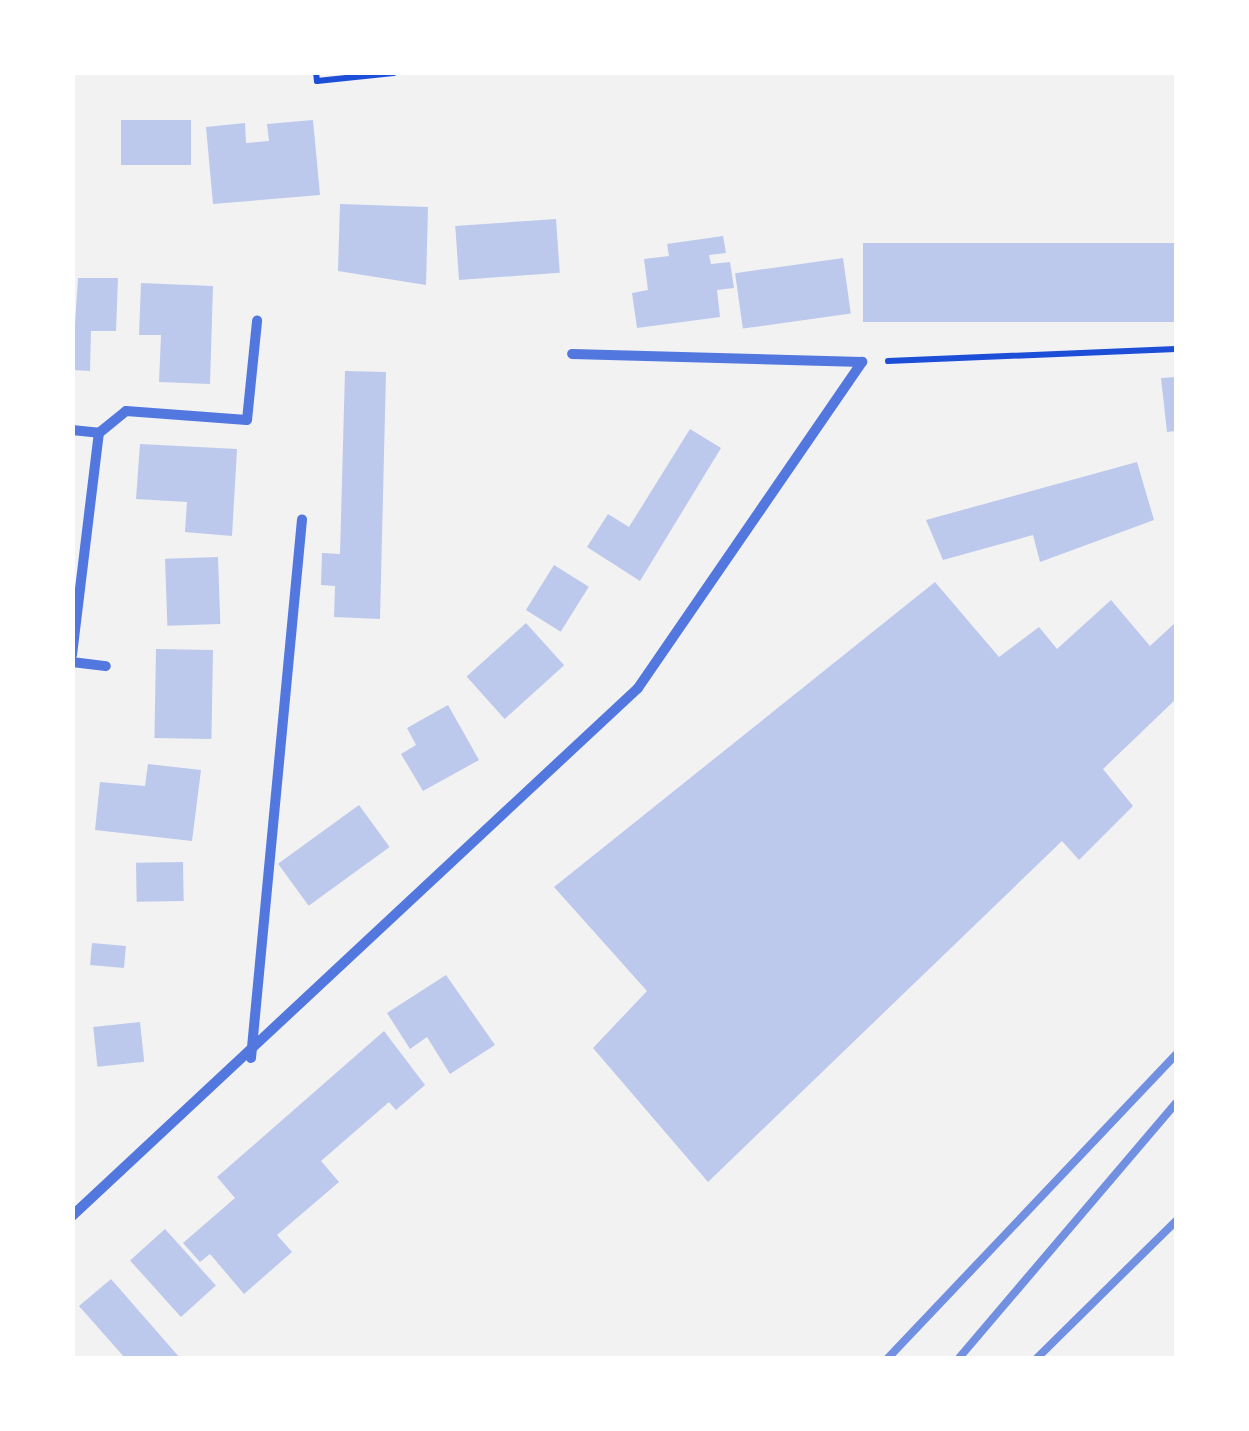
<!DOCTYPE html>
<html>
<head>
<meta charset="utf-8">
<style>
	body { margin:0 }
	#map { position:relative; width:1249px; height:1431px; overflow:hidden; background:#f2f2f2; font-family:Lato,sans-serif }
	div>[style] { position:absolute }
	.building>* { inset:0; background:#bdc9ec; transform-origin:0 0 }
	.path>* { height:6px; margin:-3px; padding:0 3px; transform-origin:3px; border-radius:3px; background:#1d4ed8 }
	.minor>* { height:10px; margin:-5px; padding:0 5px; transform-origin:5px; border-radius:5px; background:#5277de }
	.rail>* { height:8px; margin:-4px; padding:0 4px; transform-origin:4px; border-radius:4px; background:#7290e2 }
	span { translate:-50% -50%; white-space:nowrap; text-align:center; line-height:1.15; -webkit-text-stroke:10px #fff; paint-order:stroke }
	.frame { position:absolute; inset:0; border:75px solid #fff; pointer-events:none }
</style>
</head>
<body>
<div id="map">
	<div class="building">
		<i style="left:121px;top:120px;width:70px;height:45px"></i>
		<i style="clip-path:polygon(313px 120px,320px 195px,213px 204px,206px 127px,245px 123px,246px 143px,269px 141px,267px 124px)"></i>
		<i style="clip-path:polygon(340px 204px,428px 207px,426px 285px,338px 271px)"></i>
		<i style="left:556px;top:219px;width:54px;height:101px;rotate:86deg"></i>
		<i style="clip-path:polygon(723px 236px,726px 253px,709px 255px,711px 264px,730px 262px,734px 288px,717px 290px,720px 317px,637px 328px,632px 293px,648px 290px,644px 259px,669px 256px,667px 244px)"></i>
		<i style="left:1176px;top:243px;width:79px;height:313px;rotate:90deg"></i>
		<i style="left:843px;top:258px;width:56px;height:109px;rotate:82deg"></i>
		<i style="clip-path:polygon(78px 278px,118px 278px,116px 331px,91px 331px,90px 371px,72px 370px)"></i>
		<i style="clip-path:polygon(141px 283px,213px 286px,210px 384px,159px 382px,161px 335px,139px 335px)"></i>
		<i style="clip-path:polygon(345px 371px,386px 372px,380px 619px,334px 617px,335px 586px,321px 585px,322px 553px,340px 554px)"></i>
		<i style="clip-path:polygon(1176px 377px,1176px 431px,1167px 432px,1161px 378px)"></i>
		<i style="clip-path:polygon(690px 429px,721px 448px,640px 581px,587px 547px,608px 514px,629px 527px)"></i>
		<i style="clip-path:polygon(140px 444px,237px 449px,232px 536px,185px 532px,187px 502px,136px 499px)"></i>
		<i style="clip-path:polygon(1137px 462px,1154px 520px,1040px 562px,1033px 535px,943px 560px,926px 520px)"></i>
		<i style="left:218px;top:557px;width:67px;height:53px;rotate:88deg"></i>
		<i style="left:554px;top:565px;width:41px;height:53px;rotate:32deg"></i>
		<i style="clip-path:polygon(935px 582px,999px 657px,1039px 627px,1057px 649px,1111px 600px,1150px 646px,1176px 622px,1176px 699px,1103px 769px,1133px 806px,1079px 860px,1062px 841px,708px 1182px,593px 1048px,647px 991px,554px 887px)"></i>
		<i style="left:526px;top:623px;width:57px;height:80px;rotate:48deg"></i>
		<i style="left:156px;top:649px;width:57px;height:89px;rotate:1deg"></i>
		<i style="clip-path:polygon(448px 705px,479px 760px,423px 791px,401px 754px,416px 745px,407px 728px)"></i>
		<i style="clip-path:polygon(148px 764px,201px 770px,192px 841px,95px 830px,100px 782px,145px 786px)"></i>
		<i style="left:359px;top:805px;width:52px;height:100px;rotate:54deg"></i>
		<i style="left:183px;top:862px;width:39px;height:47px;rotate:89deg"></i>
		<i style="left:92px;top:943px;width:34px;height:22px;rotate:5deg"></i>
		<i style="clip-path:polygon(446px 975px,495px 1045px,450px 1074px,427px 1037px,410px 1049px,387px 1013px)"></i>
		<i style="left:140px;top:1022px;width:40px;height:47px;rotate:84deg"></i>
		<i style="clip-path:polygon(384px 1031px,425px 1085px,396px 1110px,389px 1102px,321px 1161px,339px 1182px,277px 1235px,292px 1252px,244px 1294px,210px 1254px,200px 1262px,183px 1243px,235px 1198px,217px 1177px)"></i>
		<i style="left:165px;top:1229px;width:76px;height:47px;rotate:48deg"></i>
		<i style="clip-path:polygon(111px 1279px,180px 1358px,125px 1358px,79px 1306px)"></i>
	</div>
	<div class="path">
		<i style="left:316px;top:72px;width:9px;rotate:84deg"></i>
		<i style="left:317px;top:81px;width:77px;rotate:-5.9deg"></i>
		<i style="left:888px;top:361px;width:288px;rotate:-2.4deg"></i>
	</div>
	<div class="minor">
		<i style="left:72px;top:430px;width:27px;rotate:6deg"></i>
		<i style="left:99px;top:433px;width:35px;rotate:-39deg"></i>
		<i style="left:126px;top:411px;width:121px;rotate:4.3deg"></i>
		<i style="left:247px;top:420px;width:100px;rotate:-84.2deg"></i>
		<i style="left:72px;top:655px;width:224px;rotate:-83.1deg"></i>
		<i style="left:72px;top:662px;width:34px;rotate:7deg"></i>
		<i style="left:251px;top:1058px;width:541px;rotate:-84.59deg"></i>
		<i style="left:72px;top:1216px;width:774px;rotate:-43.01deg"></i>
		<i style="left:638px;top:688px;width:396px;rotate:-55.5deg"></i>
		<i style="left:862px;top:362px;width:290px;rotate:-178.4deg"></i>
	</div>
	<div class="rail">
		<i style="left:888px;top:1358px;width:418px;rotate:-46.5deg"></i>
		<i style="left:959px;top:1358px;width:335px;rotate:-49.6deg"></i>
		<i style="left:1037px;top:1358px;width:195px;rotate:-44.6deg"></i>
	</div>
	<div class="frame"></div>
</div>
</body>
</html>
